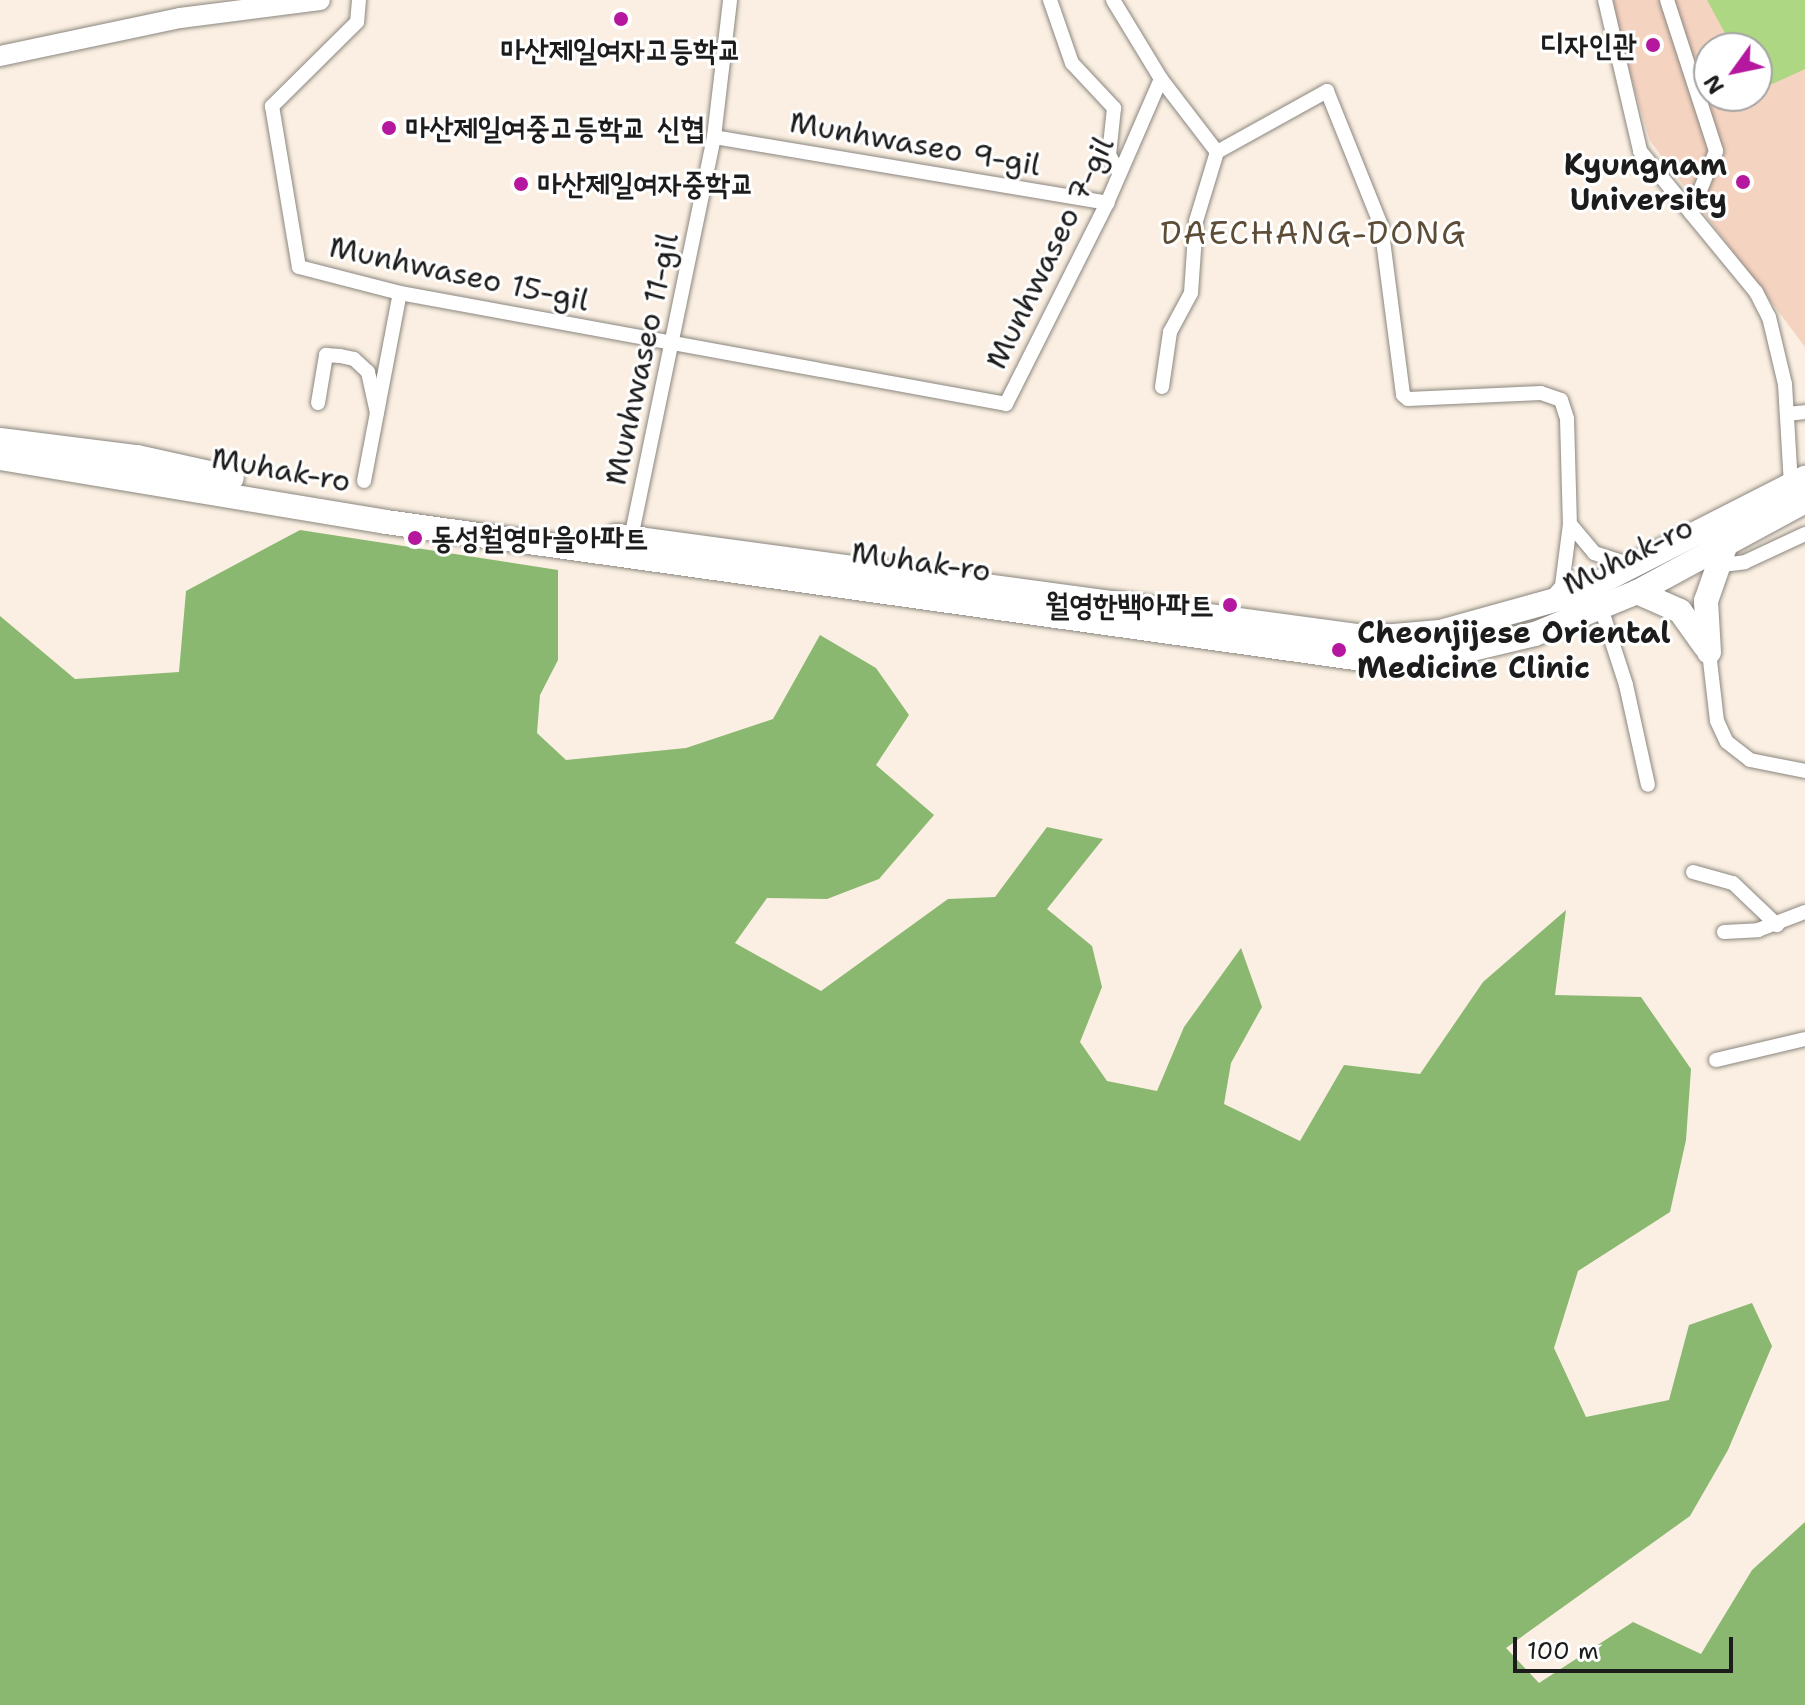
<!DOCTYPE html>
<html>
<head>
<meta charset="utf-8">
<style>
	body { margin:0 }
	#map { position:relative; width:1805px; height:1705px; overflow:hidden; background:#faefe2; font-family:"Shantell Sans","Poor Story",sans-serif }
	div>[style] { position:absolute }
	.built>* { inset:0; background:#f5d3c1 }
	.green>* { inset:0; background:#add782 }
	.forest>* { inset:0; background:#8ab870 }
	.roads { filter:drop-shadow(0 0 2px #8b867f) drop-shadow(0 0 2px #8b867f) }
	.minor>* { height:14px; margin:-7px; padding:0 7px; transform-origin:7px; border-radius:7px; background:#fff }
	.secondary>* { height:20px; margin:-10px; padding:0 10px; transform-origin:10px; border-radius:10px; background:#fff }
	.primary>* { height:24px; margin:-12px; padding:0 12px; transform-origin:12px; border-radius:12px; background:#fff }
	.dots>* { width:22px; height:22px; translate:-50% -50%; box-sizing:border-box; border:4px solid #fff; border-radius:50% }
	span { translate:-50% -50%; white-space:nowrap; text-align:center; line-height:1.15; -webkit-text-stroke:6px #fff; paint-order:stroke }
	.poi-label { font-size:30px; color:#1c1c1c; font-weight:700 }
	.right { translate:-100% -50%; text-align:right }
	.left { translate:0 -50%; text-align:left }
	.street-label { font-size:30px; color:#1c1c1c }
	.neighbourhood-label { font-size:32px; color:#5d4c36; letter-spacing:2px }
	.north { position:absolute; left:1693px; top:32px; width:80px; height:80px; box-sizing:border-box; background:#fff; border:2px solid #a4a4a4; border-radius:50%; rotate:237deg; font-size:22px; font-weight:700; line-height:32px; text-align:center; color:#1c1c1c }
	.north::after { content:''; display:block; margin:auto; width:28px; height:36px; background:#b5179e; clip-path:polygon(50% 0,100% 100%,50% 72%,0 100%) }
	.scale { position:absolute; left:1513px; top:1637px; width:220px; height:36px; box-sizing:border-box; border:4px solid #1c1c1c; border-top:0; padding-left:10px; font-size:24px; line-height:28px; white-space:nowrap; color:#1c1c1c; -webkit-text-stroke:6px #fff; paint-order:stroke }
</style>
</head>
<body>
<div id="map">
	<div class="built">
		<i style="clip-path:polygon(evenodd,1608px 0,1805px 0,1805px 347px,1650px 141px,1608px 0,1709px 48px,1757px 48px,1757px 96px,1709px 96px,1709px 48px)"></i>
	</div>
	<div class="green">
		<i style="clip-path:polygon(1707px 0,1805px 0,1805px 69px,1757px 91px,1757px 48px,1733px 48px)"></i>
	</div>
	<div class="forest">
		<i style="clip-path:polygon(300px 530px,558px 570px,558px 660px,540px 695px,537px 733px,566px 760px,686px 748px,773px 719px,820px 635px,876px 668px,909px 715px,876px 765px,934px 815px,879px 879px,827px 899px,767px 898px,735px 943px,821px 991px,948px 899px,995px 897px,1047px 827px,1103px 839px,1047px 909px,1092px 946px,1102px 987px,1080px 1042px,1107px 1081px,1157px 1091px,1184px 1027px,1241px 948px,1262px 1007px,1231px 1063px,1224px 1104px,1300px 1141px,1344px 1065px,1420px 1074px,1483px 982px,1566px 910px,1555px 995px,1641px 997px,1691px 1069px,1686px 1140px,1670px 1212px,1578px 1271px,1554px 1348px,1586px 1417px,1669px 1400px,1689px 1325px,1752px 1303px,1772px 1346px,1728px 1450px,1690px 1516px,1506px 1648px,1539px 1683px,1633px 1622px,1701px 1654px,1752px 1570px,1805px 1522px,1805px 1705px,0 1705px,0 616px,75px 679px,179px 672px,186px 591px)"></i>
	</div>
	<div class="roads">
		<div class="minor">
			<i style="left:359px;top:0;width:22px;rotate:95deg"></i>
			<i style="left:357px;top:22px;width:120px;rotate:135.3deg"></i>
			<i style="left:272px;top:106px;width:163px;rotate:80.5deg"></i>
			<i style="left:299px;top:267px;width:104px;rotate:14.4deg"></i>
			<i style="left:400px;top:293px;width:616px;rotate:10.38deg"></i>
			<i style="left:1006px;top:404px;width:225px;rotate:-63.3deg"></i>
			<i style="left:1107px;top:203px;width:135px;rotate:-66.5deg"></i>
			<i style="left:1050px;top:0;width:67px;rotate:70.8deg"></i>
			<i style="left:1072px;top:63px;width:62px;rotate:47deg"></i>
			<i style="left:1114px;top:108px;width:47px;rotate:96.1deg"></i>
			<i style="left:1109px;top:155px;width:20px;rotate:60deg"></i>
			<i style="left:1113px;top:0;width:92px;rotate:58.7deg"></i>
			<i style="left:1161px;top:79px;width:92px;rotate:52.5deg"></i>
			<i style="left:1605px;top:0;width:155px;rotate:76.9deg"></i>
			<i style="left:1640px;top:151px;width:183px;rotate:50.6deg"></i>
			<i style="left:1756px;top:292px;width:28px;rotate:63deg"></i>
			<i style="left:1769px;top:317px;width:69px;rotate:76.6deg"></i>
			<i style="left:1785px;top:384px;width:101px;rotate:86.6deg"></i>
			<i style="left:1667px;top:0;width:159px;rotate:72deg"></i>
			<i style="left:1716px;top:151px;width:67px;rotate:112deg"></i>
			<i style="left:714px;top:137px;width:399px;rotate:9.5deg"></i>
			<i style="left:1217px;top:152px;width:126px;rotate:-29deg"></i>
			<i style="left:1327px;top:91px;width:144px;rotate:68.1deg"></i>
			<i style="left:1381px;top:225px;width:171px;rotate:82.6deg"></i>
			<i style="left:1403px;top:395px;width:6px;rotate:39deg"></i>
			<i style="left:1408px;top:399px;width:133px;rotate:-2.6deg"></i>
			<i style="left:1541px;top:393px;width:21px;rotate:19deg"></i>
			<i style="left:1561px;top:400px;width:20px;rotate:72deg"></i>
			<i style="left:1567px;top:419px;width:105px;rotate:88.4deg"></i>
			<i style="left:1570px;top:524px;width:63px;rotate:97.4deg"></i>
			<i style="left:1562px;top:586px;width:18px;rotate:131deg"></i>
			<i style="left:1162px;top:387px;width:56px;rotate:-81.7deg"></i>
			<i style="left:1170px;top:332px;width:44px;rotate:-61.7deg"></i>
			<i style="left:1191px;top:293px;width:72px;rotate:-86deg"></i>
			<i style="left:1196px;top:221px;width:72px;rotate:-73.1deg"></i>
			<i style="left:318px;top:403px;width:49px;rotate:-80.5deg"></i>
			<i style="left:326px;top:355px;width:14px;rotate:4deg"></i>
			<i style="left:340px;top:356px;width:14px;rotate:12deg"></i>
			<i style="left:354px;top:359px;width:19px;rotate:43deg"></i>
			<i style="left:368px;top:372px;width:42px;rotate:77.6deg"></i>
			<i style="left:1787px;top:414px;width:18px;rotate:-6deg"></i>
			<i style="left:364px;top:481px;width:191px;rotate:-79.2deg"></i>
			<i style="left:1570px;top:524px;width:38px;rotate:50deg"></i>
			<i style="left:1594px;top:553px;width:38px;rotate:18deg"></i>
			<i style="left:631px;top:538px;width:409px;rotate:-78.3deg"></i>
			<i style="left:714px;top:137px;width:138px;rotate:-83.3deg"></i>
			<i style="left:1714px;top:566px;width:31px;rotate:-7deg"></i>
			<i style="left:1745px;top:562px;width:66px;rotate:-25deg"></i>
			<i style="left:1601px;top:608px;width:81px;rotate:72deg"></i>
			<i style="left:1626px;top:685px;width:102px;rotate:77.6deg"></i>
			<i style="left:1709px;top:652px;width:69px;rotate:83.4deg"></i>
			<i style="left:1717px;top:721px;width:23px;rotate:65deg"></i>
			<i style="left:1727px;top:742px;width:29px;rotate:38deg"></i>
			<i style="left:1750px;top:760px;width:56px;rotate:11.3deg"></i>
			<i style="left:1693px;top:872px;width:41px;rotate:15.4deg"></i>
			<i style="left:1733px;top:883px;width:61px;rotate:43.7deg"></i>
			<i style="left:1724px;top:932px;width:34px;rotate:-3deg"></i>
			<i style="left:1758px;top:930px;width:50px;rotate:-21deg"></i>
			<i style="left:1716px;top:1060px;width:91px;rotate:-13.3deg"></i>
		</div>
		<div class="secondary">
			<i style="left:0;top:56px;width:184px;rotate:-11.9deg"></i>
			<i style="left:180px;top:18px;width:141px;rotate:-7.3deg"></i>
		</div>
		<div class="primary">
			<i style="left:0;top:440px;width:138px;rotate:7.1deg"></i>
			<i style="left:137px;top:457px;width:97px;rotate:12.5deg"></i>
			<i style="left:0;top:458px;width:391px;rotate:9.4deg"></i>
			<i style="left:386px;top:522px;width:978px;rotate:7.99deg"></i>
			<i style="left:1355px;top:658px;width:100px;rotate:-2.9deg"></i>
			<i style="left:1455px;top:653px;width:82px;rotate:-13.4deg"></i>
			<i style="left:1535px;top:634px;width:110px;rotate:-22.4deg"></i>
			<i style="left:1637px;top:592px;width:191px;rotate:-28.4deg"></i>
			<i style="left:616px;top:536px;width:762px;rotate:7.69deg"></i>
			<i style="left:1371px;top:638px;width:69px;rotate:-5deg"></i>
			<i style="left:1440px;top:632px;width:142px;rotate:-15.5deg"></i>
			<i style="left:1577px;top:594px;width:256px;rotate:-27deg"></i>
			<i style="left:1637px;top:592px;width:47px;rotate:23.8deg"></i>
			<i style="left:1680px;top:611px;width:43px;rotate:54.5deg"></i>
			<i style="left:1709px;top:652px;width:51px;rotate:-93.4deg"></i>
			<i style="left:1706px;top:601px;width:60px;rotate:-70.7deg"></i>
		</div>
	</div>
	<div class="dots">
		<i style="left:621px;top:19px;background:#b5179e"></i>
		<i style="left:1653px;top:45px;background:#b5179e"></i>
		<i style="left:389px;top:128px;background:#b5179e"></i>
		<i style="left:1743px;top:182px;background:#b5179e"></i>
		<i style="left:521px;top:184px;background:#b5179e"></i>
		<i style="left:415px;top:538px;background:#b5179e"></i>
		<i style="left:1230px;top:605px;background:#b5179e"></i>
		<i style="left:1339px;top:650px;background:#b5179e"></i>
	</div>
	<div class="poi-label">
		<span class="right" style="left:1637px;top:45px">디자인관</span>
		<span style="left:621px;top:50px">마산제일여자고등학교</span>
		<span class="left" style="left:405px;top:128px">마산제일여중고등학교 신협</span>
		<span class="right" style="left:1727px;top:182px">Kyungnam<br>University</span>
		<span class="left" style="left:537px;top:184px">마산제일여자중학교</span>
		<span class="left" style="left:431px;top:538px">동성월영마을아파트</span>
		<span class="right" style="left:1214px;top:605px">월영한백아파트</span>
		<span class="left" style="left:1357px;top:650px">Cheonjijese Oriental<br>Medicine Clinic</span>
	</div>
	<div class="street-label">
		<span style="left:915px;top:144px;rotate:10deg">Munhwaseo 9-gil</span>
		<span style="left:1050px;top:253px;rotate:-64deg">Munhwaseo 7-gil</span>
		<span style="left:459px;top:274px;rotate:12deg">Munhwaseo 15-gil</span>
		<span style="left:642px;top:359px;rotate:-78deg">Munhwaseo 11-gil</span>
		<span style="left:281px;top:470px;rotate:10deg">Muhak-ro</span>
		<span style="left:1628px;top:556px;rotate:-26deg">Muhak-ro</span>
		<span style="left:921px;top:562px;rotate:8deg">Muhak-ro</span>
	</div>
	<div class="neighbourhood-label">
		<span style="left:1314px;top:233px">DAECHANG-DONG</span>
	</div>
	<div class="north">N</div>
	<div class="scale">100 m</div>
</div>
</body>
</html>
